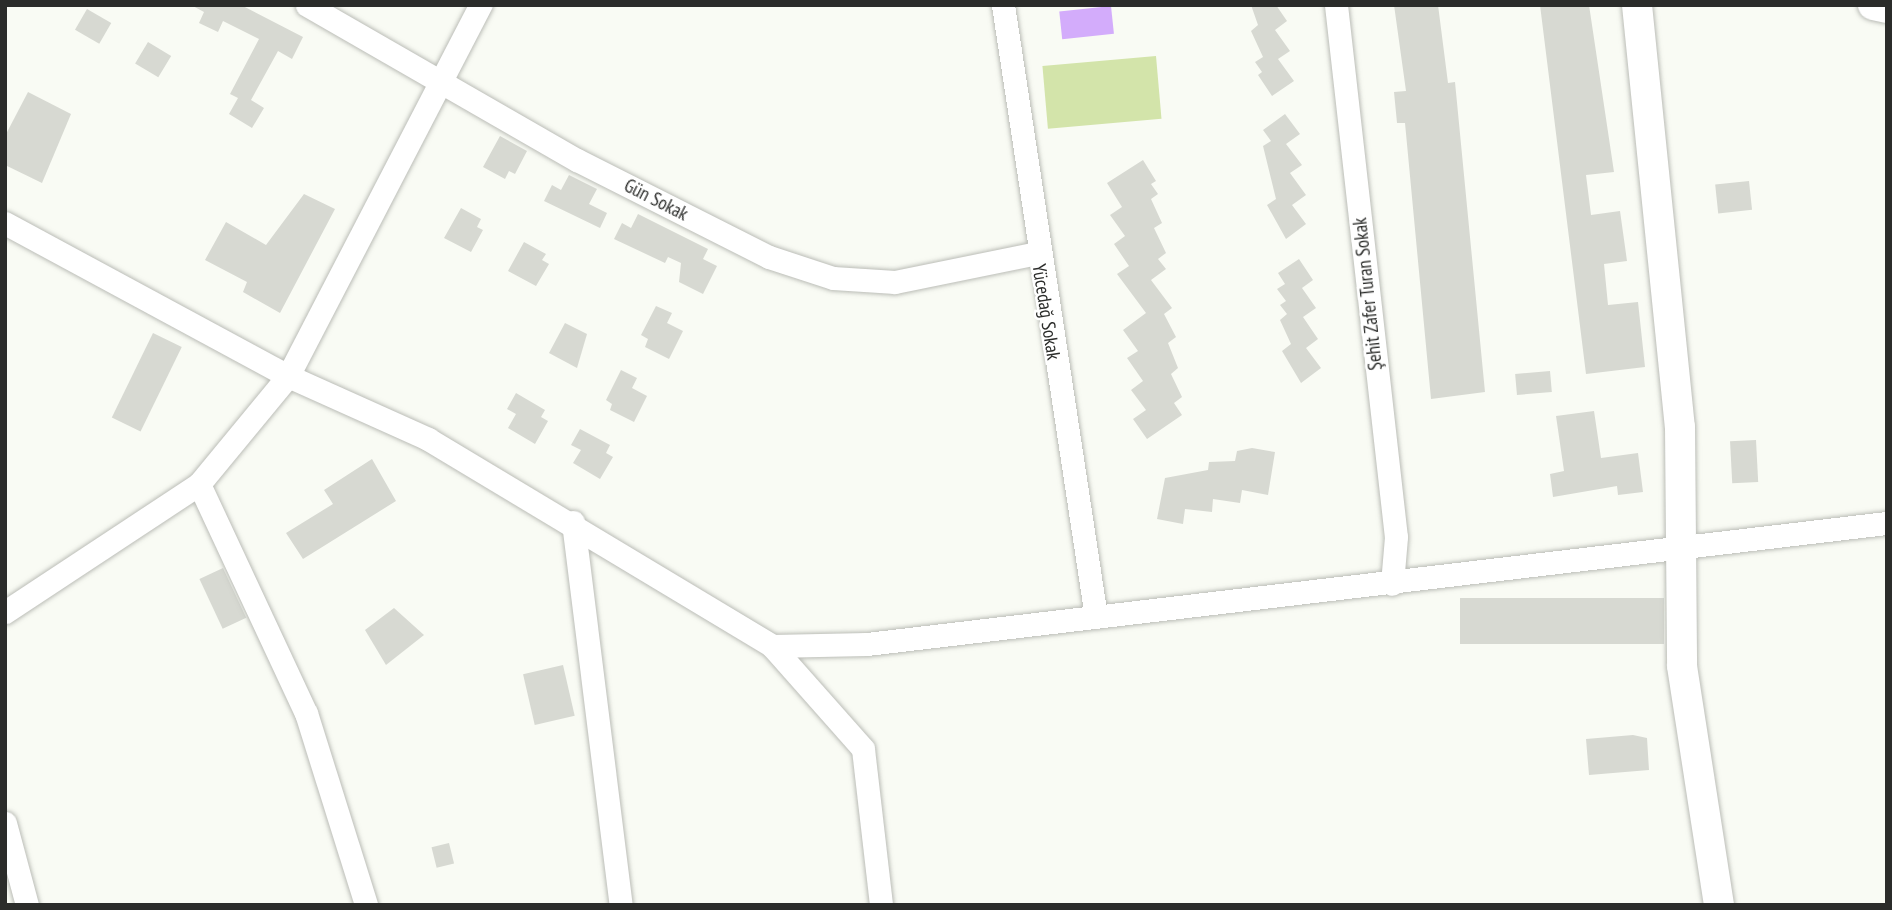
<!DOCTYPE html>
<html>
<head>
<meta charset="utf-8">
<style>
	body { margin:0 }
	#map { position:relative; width:1892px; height:910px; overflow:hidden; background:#f9fbf4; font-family:"PT Sans Narrow",sans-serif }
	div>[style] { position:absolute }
	.green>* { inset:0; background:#d3e4aa; transform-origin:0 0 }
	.water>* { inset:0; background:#d3acfb; transform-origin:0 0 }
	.building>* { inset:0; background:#d7d9d2; transform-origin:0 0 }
	.roads { filter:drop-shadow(0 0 2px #bbbdb7) drop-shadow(0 0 2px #bbbdb7) }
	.minor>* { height:23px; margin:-11.5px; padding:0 11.5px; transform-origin:11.5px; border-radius:11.5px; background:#fff }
	.tertiary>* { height:30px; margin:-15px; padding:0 15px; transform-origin:15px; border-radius:15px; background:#fff }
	span { translate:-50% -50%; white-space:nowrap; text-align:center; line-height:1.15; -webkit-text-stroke:5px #fff; paint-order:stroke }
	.street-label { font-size:19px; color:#2b2c2a }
	.frame { position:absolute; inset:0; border:7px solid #2b2c2a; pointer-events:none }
</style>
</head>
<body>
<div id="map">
	<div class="green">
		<i style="left:1156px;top:56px;width:63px;height:114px;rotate:85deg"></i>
	</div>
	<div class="water">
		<i style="left:1111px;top:6px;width:28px;height:52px;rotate:84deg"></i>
	</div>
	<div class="building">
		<i style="clip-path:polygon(191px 5px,241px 5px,303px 37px,292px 59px,278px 51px,251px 100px,264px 108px,252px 128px,229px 114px,238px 98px,230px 94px,259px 39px,223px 21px,218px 32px,199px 23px,204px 12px)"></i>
		<i style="clip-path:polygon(1251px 5px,1276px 5px,1287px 21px,1275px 30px,1290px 51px,1278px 59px,1294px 81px,1272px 96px,1258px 75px,1262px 72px,1255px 62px,1263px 57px,1251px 31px,1258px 25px)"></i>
		<i style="clip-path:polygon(1394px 5px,1438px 5px,1448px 83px,1455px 82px,1485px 392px,1431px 399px,1405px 123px,1397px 123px,1394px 92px,1406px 91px)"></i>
		<i style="clip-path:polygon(1540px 5px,1589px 5px,1614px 172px,1586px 175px,1591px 215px,1620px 211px,1627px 261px,1604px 264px,1608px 305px,1638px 302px,1645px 367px,1586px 374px)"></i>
		<i style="left:87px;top:9px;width:28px;height:24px;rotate:30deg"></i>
		<i style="left:148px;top:42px;width:27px;height:25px;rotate:31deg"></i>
		<i style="clip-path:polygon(28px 92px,71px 114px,42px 183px,5px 165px,5px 136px)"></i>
		<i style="clip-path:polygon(1285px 114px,1300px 134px,1286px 144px,1302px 165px,1290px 173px,1306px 195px,1292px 205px,1306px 224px,1286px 239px,1267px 205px,1276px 199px,1263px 146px,1271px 141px,1263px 130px)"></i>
		<i style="clip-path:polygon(500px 136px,527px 151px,515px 174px,509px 171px,505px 179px,483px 167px)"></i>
		<i style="clip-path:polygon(1143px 160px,1156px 181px,1151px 184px,1158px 194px,1151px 199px,1162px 223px,1154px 228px,1166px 253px,1158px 259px,1166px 269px,1151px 280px,1172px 308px,1164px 314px,1176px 337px,1168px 343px,1178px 368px,1171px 374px,1182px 397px,1174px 403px,1182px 415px,1147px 439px,1133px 419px,1146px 410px,1131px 390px,1143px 381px,1127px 358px,1138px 351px,1123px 330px,1146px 313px,1117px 274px,1129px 266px,1114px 244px,1125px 236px,1110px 215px,1122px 207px,1107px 183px)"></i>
		<i style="clip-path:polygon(569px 175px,597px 189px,589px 204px,607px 213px,600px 228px,544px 201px,552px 185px,561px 190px)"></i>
		<i style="left:1749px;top:181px;width:29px;height:34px;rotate:84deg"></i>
		<i style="clip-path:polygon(304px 194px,335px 209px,280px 313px,243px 292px,247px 282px,205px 260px,226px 222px,266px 245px)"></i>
		<i style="clip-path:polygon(461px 208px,481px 219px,477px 227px,483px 230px,471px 252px,444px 238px)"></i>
		<i style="clip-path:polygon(638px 214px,708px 249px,703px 259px,717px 266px,703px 294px,679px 282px,681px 263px,668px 257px,665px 263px,614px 239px,622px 223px,631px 228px)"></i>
		<i style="clip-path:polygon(524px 242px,546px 254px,542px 260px,549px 264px,536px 286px,508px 271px)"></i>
		<i style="clip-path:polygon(1299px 259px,1313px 280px,1302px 288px,1316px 308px,1303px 317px,1318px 339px,1306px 348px,1321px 368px,1301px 383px,1282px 351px,1291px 344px,1280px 320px,1287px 314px,1280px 305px,1286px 301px,1277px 289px,1285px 284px,1278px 273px)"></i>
		<i style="clip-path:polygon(656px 306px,672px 313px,667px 323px,683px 331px,669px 359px,645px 347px,648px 339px,641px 335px)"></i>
		<i style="clip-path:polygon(565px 323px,587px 334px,577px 368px,549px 353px)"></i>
		<i style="left:153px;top:333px;width:32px;height:94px;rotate:26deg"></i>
		<i style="clip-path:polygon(621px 370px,637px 378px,632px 388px,647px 396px,634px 422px,610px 410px,612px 404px,606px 400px)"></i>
		<i style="left:1550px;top:371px;width:21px;height:35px;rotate:85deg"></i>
		<i style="clip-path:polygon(516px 393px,545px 410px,541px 417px,548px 421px,535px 444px,508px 428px,516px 414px,507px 409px)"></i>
		<i style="clip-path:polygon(1594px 411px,1601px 458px,1638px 453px,1643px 492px,1618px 495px,1617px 486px,1553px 497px,1550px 474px,1564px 471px,1556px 416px)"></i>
		<i style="clip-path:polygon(580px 429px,610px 445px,606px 453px,613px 457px,600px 479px,573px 463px,581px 450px,571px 445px)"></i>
		<i style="left:1756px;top:440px;width:42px;height:26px;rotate:87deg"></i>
		<i style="clip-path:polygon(1252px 448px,1275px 452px,1268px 495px,1242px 490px,1240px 503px,1213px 499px,1212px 512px,1185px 509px,1183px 524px,1157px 519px,1165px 478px,1208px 470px,1209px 462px,1235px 461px,1237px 451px)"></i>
		<i style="clip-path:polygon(372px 459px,396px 501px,303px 559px,286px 533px,333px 504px,324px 490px)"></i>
		<i style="left:223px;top:568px;width:55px;height:26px;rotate:65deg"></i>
		<i style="left:1664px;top:598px;width:46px;height:204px;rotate:90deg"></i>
		<i style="clip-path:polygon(394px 608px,424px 635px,386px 665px,365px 630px)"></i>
		<i style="left:563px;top:665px;width:52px;height:41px;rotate:77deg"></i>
		<i style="clip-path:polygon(1633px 735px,1647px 738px,1649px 770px,1589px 775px,1586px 739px)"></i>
		<i style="left:449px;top:843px;width:21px;height:18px;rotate:76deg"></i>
	</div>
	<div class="roads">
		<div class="minor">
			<i style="left:307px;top:5px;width:311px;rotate:29.9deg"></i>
			<i style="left:577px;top:160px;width:215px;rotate:26.8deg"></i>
			<i style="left:769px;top:257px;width:67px;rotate:18.2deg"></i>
			<i style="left:833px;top:278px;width:62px;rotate:3.7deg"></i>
			<i style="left:895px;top:282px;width:145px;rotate:-11.5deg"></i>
			<i style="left:1003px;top:5px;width:619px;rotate:81.36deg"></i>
			<i style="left:1336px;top:5px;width:535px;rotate:83.57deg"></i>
			<i style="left:1396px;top:537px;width:47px;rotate:94.9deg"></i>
			<i style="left:5px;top:223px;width:322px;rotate:28.4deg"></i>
			<i style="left:288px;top:376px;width:154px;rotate:24.2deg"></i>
			<i style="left:428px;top:439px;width:401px;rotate:31deg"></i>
			<i style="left:772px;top:646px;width:95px;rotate:-1.2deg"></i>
			<i style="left:867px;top:644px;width:1027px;rotate:-6.77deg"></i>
			<i style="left:199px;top:484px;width:253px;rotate:65deg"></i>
			<i style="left:306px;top:713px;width:201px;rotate:72.6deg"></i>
			<i style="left:573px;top:522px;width:386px;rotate:82.9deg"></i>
			<i style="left:5px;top:612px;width:232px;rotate:-33.4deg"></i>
			<i style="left:199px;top:484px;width:140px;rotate:-50.5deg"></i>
			<i style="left:288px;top:376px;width:418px;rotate:-62.6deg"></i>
			<i style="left:772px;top:646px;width:137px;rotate:48.5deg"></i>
			<i style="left:863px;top:749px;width:157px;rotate:83.4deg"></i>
			<i style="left:5px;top:823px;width:85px;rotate:75deg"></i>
		</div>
		<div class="tertiary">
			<i style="left:1637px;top:5px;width:424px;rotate:84.2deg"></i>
			<i style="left:1680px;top:427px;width:239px;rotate:89.5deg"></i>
			<i style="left:1682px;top:666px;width:242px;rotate:81.2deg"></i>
			<i style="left:1873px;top:5px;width:14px;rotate:12deg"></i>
		</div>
	</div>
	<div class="street-label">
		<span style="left:656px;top:200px;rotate:27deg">Gün Sokak</span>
		<span style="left:1368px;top:294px;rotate:-96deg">Şehit Zafer Turan Sokak</span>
		<span style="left:1046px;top:312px;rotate:81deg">Yücedağ Sokak</span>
	</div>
	<div class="frame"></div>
</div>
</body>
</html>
